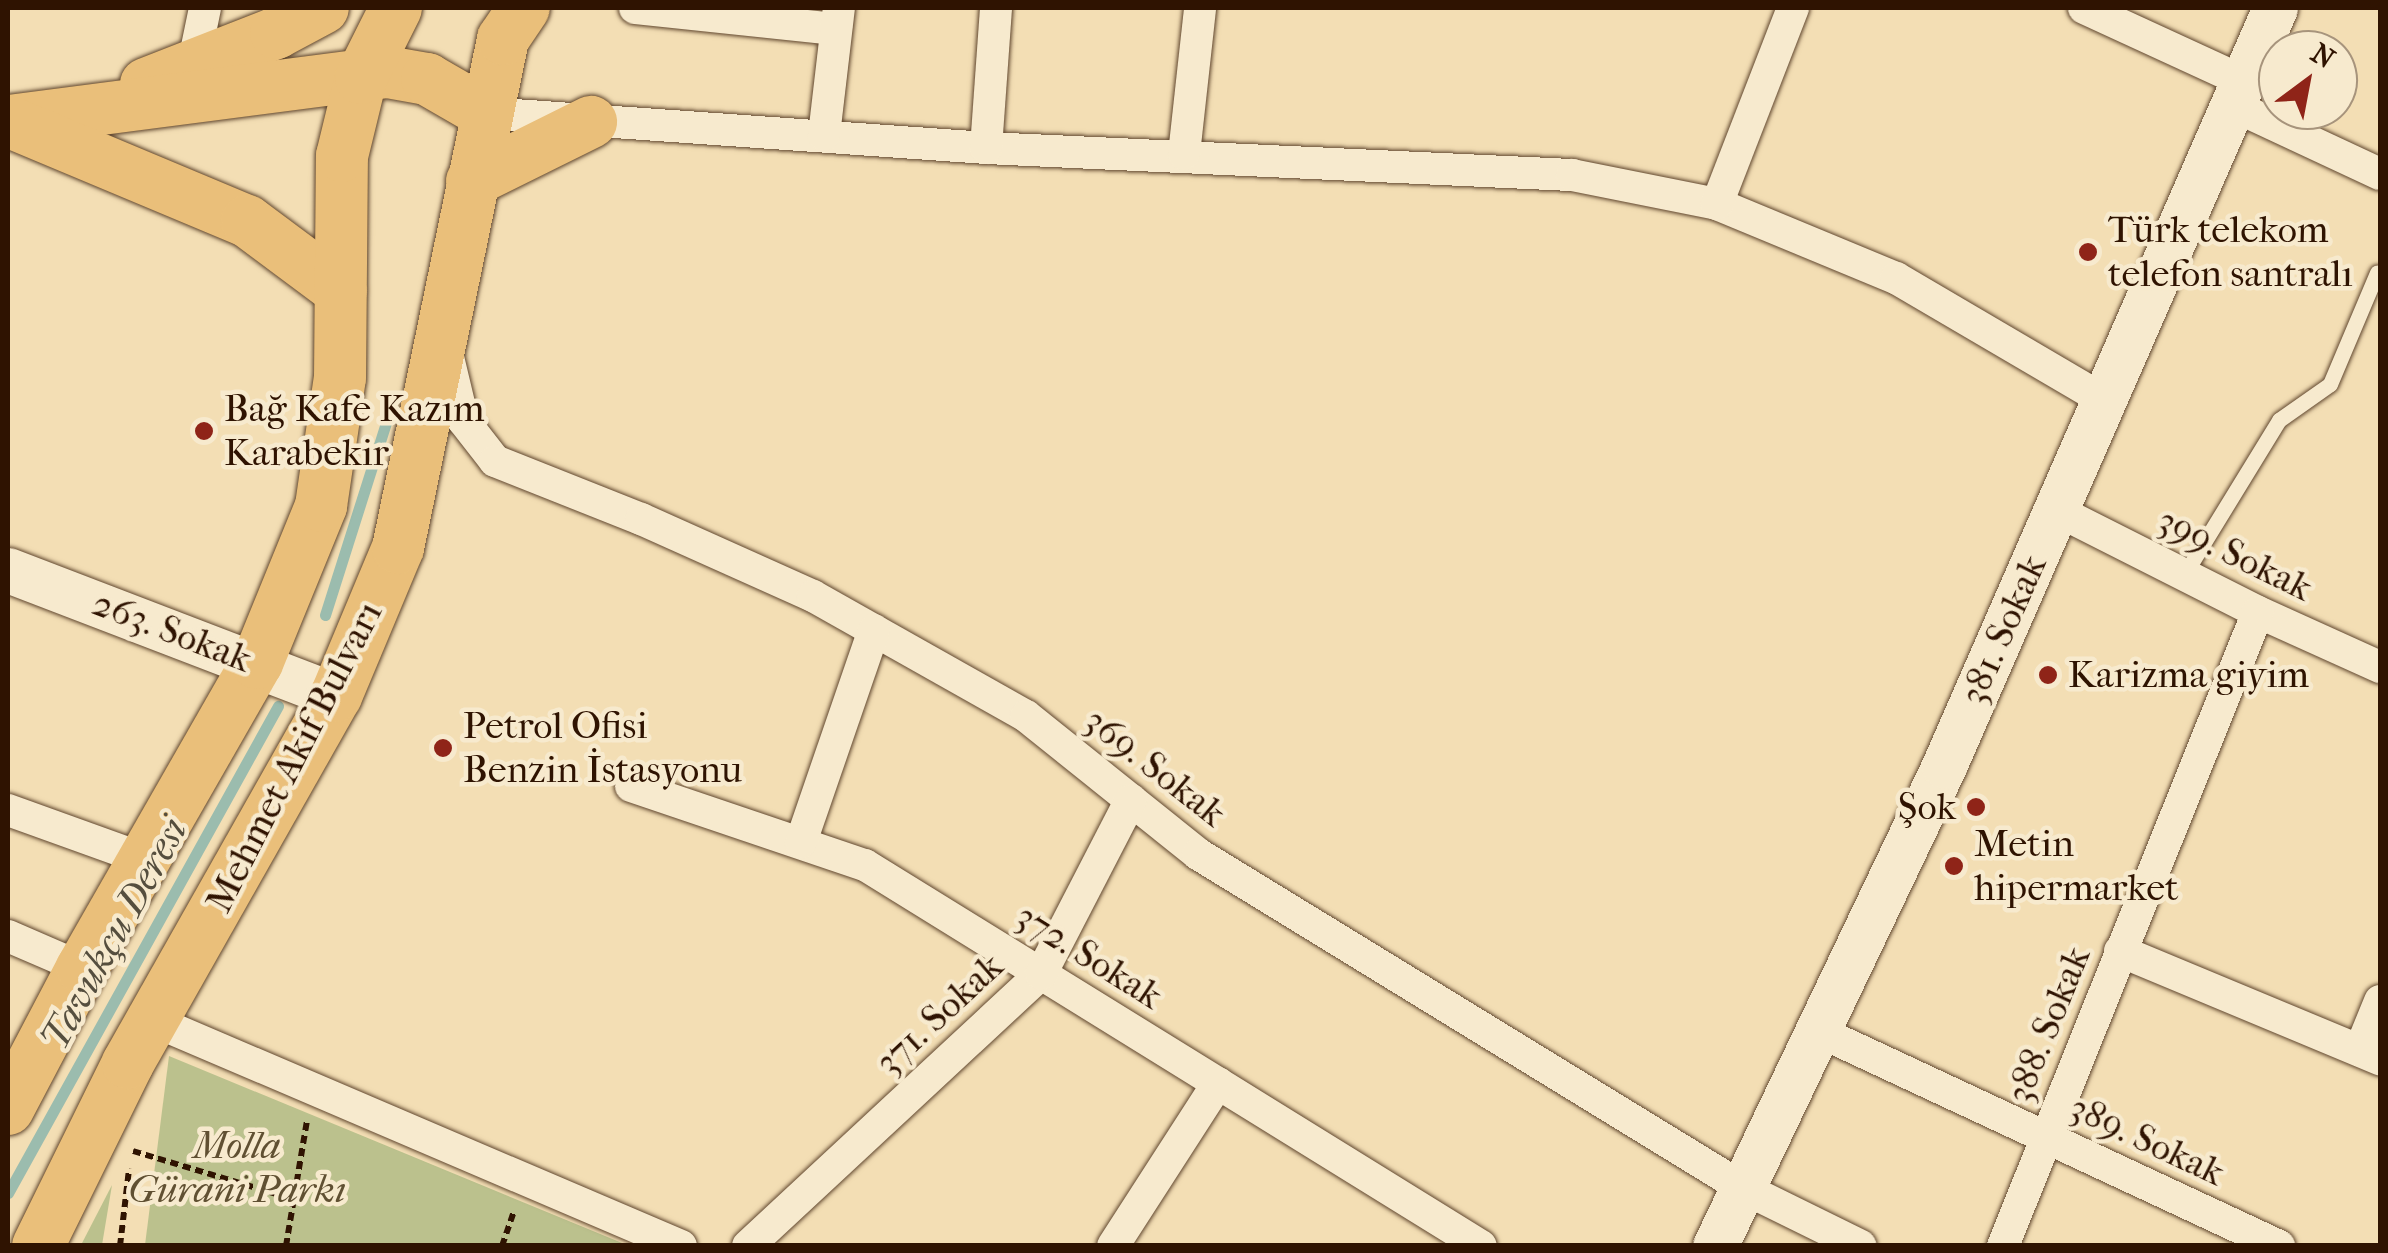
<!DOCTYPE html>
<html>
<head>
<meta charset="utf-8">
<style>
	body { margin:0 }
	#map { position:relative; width:2388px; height:1253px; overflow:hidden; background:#f3deb4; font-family:"IM FELL French Canon",serif }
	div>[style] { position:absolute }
	.green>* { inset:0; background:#bbc18d }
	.stream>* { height:11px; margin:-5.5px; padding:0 5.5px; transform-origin:5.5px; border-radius:5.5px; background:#9bbcae }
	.path>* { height:6px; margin-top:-3px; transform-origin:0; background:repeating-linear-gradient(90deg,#2f1301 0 8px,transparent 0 13px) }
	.roads { filter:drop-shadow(0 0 2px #60462e) drop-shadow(0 0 2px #60462e) }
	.lane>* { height:15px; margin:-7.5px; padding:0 7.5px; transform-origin:7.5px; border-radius:7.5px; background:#f7eace }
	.street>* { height:32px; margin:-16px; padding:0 16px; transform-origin:16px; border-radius:16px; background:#f7eace }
	.secondary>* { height:45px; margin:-22.5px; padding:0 22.5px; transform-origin:22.5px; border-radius:22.5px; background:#f7eace }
	.primary>* { height:52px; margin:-26px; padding:0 26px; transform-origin:26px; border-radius:26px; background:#eabf7a }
	.dots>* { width:28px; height:28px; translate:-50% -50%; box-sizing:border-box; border:5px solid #f7eace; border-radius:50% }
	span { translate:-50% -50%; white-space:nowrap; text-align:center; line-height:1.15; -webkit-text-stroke:9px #f7eace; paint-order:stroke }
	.poi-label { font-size:38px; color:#2f1301 }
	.left { translate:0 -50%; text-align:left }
	.right { translate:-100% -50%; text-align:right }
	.street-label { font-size:38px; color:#2f1301 }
	.park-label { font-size:38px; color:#605032; font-style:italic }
	.water-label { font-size:40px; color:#554e3e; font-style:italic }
	.frame { position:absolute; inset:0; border:10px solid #2f1301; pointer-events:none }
	.north { position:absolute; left:2258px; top:30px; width:100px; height:100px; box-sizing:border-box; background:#f7eace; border:2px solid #a7947c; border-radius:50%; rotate:32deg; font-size:28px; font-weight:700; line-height:40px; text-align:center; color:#2f1301 }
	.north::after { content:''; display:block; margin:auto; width:35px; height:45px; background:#8f2418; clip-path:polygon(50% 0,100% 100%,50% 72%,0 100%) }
</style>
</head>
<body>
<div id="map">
	<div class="green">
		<i style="clip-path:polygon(169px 1056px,627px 1245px,145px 1245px)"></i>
		<i style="clip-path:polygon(112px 1185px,102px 1245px,81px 1245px)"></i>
	</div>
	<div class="stream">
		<i style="left:325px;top:615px;width:218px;rotate:-72.4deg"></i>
		<i style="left:8px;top:1193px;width:557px;rotate:-61deg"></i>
	</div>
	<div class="path">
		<i style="left:133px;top:1151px;width:167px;rotate:16.7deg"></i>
		<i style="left:120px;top:1246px;width:78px;rotate:-83.3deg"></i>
		<i style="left:286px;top:1246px;width:127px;rotate:-80.5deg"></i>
		<i style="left:502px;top:1246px;width:37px;rotate:-71deg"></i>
	</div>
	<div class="roads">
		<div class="lane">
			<i style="left:2184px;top:575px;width:182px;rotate:-58.5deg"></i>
			<i style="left:2279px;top:420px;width:62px;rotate:-35.2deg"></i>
			<i style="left:2330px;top:384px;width:121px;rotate:-67.1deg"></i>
		</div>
		<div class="street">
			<i style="left:635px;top:8px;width:202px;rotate:6deg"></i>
			<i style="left:2084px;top:8px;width:175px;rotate:24.7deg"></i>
			<i style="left:193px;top:66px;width:59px;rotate:-78.3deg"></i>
			<i style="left:2232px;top:105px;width:163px;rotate:25deg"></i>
			<i style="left:486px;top:113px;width:501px;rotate:4deg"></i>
			<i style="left:986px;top:148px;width:587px;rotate:2.64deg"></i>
			<i style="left:1572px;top:175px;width:148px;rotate:11.3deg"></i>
			<i style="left:1717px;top:204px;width:194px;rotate:22.5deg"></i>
			<i style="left:1896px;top:278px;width:241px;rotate:30.4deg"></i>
			<i style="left:824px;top:135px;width:128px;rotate:-83.3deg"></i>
			<i style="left:986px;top:148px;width:140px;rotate:-85.9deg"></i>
			<i style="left:1184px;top:154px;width:147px;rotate:-83.7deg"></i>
			<i style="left:1717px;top:204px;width:210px;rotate:-68.8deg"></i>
			<i style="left:447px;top:353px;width:69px;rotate:76.6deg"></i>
			<i style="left:463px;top:420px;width:52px;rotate:52deg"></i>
			<i style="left:495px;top:461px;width:157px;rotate:21.7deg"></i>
			<i style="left:641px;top:519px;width:188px;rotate:24.1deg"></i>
			<i style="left:813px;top:596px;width:244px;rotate:29.4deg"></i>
			<i style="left:1026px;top:716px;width:221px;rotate:38.7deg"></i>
			<i style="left:1198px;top:854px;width:639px;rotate:31.5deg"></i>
			<i style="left:1743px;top:1188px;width:131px;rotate:26.2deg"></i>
			<i style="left:2056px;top:510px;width:226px;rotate:26.8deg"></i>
			<i style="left:2258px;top:612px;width:134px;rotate:24.3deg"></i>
			<i style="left:631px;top:786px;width:247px;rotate:18.7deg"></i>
			<i style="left:865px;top:865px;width:724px;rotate:31.74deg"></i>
			<i style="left:8px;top:810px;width:145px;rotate:19.8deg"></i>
			<i style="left:801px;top:842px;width:224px;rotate:-71deg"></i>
			<i style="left:8px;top:936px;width:81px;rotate:23.4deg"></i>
			<i style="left:2120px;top:951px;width:282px;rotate:22.6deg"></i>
			<i style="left:154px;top:1021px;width:573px;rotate:23.12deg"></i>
			<i style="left:1818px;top:1031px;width:509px;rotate:25deg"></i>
			<i style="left:2360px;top:1050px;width:53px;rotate:-67.8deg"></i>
			<i style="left:748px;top:1246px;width:400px;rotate:-42.9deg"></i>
			<i style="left:1041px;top:974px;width:196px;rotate:-62.7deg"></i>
			<i style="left:1113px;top:1246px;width:194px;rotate:-57.2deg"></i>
			<i style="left:2003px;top:1246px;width:683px;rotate:-68.09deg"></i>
		</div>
		<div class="secondary">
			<i style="left:8px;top:570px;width:351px;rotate:21deg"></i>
			<i style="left:1715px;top:1246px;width:532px;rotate:-64.49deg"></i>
			<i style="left:1944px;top:766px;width:827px;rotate:-66.41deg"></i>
		</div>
		<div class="primary">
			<i style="left:146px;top:84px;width:140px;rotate:-21.4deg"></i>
			<i style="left:276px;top:33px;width:53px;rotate:-28deg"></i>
			<i style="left:9px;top:121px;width:381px;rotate:-7.4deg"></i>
			<i style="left:387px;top:72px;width:41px;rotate:9.9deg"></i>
			<i style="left:427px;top:79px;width:68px;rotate:30deg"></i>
			<i style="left:10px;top:122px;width:257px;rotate:22.7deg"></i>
			<i style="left:247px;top:221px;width:117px;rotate:36.7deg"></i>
			<i style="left:472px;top:181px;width:133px;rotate:-26.4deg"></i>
			<i style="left:8px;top:1109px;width:159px;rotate:-62.3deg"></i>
			<i style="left:82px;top:968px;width:352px;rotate:-60.2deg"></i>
			<i style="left:257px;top:663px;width:170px;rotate:-67.8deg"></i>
			<i style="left:321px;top:506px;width:129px;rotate:-81.6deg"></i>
			<i style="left:340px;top:378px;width:222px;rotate:-89.5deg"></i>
			<i style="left:342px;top:156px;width:80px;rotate:-76.3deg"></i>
			<i style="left:361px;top:78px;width:78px;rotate:-63.4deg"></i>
			<i style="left:38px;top:1246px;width:204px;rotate:-63.8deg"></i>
			<i style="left:128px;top:1063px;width:422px;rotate:-60.5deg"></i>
			<i style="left:336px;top:696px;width:160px;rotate:-67.3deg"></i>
			<i style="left:398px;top:548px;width:520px;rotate:-78.34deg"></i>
			<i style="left:503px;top:39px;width:37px;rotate:-56deg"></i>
		</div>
	</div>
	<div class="dots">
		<i style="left:2088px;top:252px;background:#8f2418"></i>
		<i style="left:204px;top:431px;background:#8f2418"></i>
		<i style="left:2048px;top:675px;background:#8f2418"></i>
		<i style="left:443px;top:748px;background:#8f2418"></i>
		<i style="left:1976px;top:807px;background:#8f2418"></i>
		<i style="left:1954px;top:866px;background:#8f2418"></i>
	</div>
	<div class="poi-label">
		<span class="left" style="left:2108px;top:252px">Türk telekom<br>telefon santralı</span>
		<span class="left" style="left:224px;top:431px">Bağ Kafe Kazım<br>Karabekir</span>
		<span class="left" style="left:2068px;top:675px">Karizma giyim</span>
		<span class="left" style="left:463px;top:748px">Petrol Ofisi<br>Benzin İstasyonu</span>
		<span class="right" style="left:1956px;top:807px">Şok</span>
		<span class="left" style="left:1974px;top:866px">Metin<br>hipermarket</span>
	</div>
	<div class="street-label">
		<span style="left:2235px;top:554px;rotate:26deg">399. Sokak</span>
		<span style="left:2003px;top:630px;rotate:-66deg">381. Sokak</span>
		<span style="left:172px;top:631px;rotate:21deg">263. Sokak</span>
		<span style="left:294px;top:757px;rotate:-63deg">Mehmet Akif Bulvarı</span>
		<span style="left:1155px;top:767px;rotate:38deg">369. Sokak</span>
		<span style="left:1089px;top:956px;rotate:32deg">372. Sokak</span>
		<span style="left:939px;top:1014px;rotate:-43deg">371. Sokak</span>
		<span style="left:2048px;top:1025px;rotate:-68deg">388. Sokak</span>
		<span style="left:2147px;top:1140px;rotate:25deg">389. Sokak</span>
	</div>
	<div class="park-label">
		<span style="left:237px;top:1168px">Molla<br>Gürani Parkı</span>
	</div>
	<div class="water-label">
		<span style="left:114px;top:934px;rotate:-61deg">Tavukçu Deresi</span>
	</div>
	<div class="frame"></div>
	<div class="north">N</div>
</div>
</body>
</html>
